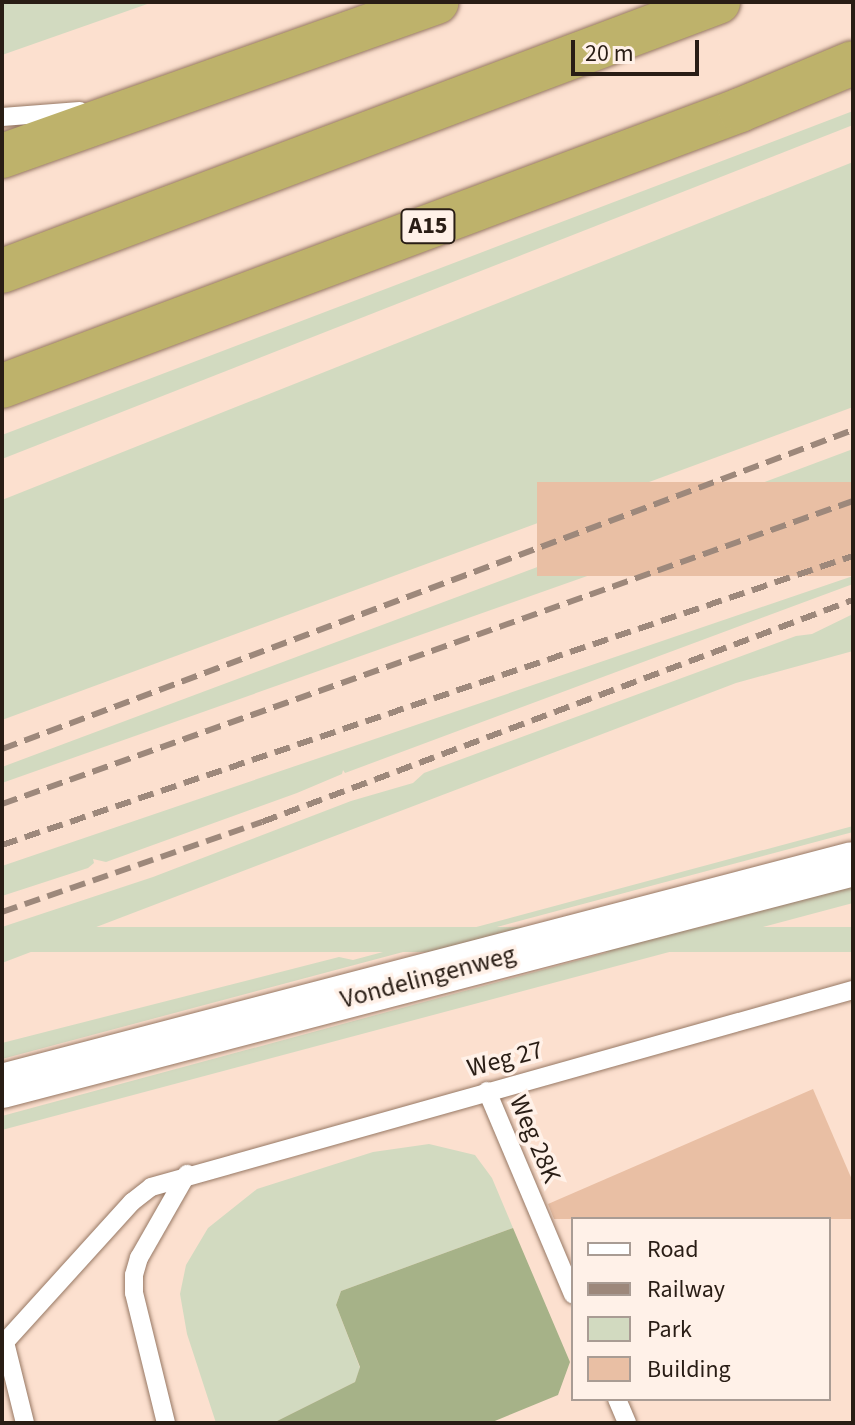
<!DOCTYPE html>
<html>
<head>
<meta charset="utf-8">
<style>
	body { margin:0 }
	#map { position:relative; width:855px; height:1425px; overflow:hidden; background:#fce0cf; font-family:"Source Sans 3",sans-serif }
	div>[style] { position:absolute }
	.green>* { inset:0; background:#d2dac0; transform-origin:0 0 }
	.forest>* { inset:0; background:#a6b288 }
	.building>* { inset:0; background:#e9bfa4; transform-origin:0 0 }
	.roads { filter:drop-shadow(0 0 2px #977864) drop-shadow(0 0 2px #977864) }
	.service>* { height:18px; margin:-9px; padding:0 9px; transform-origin:9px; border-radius:9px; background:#fff }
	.tertiary>* { height:44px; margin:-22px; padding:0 22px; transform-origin:22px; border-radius:22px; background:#fff }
	.motorway>* { height:44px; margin:-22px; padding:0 22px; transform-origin:22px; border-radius:22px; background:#beb26b }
	.rail>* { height:6px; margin-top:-3px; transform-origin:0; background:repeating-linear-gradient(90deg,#9d887b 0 16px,transparent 0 24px) }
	span { translate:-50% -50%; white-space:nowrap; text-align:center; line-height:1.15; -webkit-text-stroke:7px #fff1e8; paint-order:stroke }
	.shield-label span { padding:2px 6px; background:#fff1e8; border:2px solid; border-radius:6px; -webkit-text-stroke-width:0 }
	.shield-label { font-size:24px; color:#291d15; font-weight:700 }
	.street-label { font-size:26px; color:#291d15 }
	.frame { position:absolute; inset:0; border:4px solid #291d15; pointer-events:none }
	.legend { position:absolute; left:571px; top:1217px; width:260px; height:184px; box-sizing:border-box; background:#fff1e8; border:2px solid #a99c94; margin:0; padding:10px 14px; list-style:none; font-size:24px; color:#291d15 }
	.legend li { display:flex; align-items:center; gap:16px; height:40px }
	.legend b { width:40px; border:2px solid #a99c94 }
	.scale { position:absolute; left:571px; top:40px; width:128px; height:36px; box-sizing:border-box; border:4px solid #291d15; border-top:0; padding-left:10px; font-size:24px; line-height:28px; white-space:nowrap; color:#291d15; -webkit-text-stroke:6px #fff1e8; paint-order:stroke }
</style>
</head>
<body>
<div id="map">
	<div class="green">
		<i style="clip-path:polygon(2px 2px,153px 2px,2px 55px)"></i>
		<i style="clip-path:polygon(853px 111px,853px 125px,2px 459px,2px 435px)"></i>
		<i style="clip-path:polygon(853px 162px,853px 407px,2px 720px,2px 500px)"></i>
		<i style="clip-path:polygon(853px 449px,853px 482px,2px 783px,2px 767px)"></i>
		<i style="clip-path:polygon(853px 576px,853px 584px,345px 773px,343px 770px,342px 774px,297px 793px,106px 862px,93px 859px,94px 863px,88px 868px,2px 896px,2px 866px)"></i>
		<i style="clip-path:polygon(853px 614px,853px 651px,736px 683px,2px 963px,2px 927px,153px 877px,351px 801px,413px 783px,424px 773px,796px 636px,812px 634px)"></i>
		<i style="clip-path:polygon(853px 826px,853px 832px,2px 1059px,2px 1043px,339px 957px,353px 960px)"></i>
		<i style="clip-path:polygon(853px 886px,853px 903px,2px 1130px,2px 1116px)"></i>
		<i style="left:853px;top:927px;width:25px;height:880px;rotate:90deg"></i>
		<i style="clip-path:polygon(429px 1144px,475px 1155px,492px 1178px,513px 1228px,341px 1291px,336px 1305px,360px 1368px,355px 1382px,273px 1423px,216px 1423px,187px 1334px,180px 1294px,186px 1265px,208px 1228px,257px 1189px,373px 1152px)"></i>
	</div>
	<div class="forest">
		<i style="clip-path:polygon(513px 1228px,570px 1362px,558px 1395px,490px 1423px,273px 1423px,355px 1382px,360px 1367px,336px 1305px,341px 1291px)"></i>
	</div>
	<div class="building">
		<i style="left:853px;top:482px;width:94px;height:316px;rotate:90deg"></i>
		<i style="clip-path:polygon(813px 1089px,853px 1182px,853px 1219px,554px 1219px,548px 1204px)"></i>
	</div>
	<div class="roads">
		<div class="service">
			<i style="left:2px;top:117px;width:78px;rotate:-4.4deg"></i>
			<i style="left:487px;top:1091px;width:221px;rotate:67.1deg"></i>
			<i style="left:617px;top:1399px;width:26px;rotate:67deg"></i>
			<i style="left:25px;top:1423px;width:83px;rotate:-103.9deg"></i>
			<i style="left:5px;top:1342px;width:189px;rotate:-47.8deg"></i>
			<i style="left:132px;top:1202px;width:24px;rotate:-38deg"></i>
			<i style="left:151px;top:1187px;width:729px;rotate:-15.68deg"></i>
			<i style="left:166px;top:1423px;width:134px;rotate:-103.8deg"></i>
			<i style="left:134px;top:1293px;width:18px;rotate:-90deg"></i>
			<i style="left:134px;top:1275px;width:18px;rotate:-74deg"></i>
			<i style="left:139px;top:1258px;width:97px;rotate:-60.3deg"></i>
		</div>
		<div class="tertiary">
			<i style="left:2px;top:1086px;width:879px;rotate:-14.62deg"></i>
		</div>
		<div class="motorway">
			<i style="left:2px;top:156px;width:461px;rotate:-19.5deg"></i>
			<i style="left:2px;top:271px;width:765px;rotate:-20.59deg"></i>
			<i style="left:2px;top:386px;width:788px;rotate:-20.5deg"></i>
			<i style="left:740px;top:110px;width:122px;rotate:-22.6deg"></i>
		</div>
	</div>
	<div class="rail">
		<i style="left:2px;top:749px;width:909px;rotate:-20.55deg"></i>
		<i style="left:2px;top:804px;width:903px;rotate:-19.6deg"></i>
		<i style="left:2px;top:845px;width:899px;rotate:-18.76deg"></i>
		<i style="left:2px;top:912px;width:275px;rotate:-19.1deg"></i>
		<i style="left:262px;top:822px;width:631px;rotate:-20.59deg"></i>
	</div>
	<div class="shield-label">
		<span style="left:428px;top:226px">A15</span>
	</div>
	<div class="street-label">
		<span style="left:428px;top:977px;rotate:-15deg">Vondelingenweg</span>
		<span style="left:505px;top:1059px;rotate:-15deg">Weg 27</span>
		<span style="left:535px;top:1139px;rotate:67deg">Weg 28K</span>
	</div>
	<div class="frame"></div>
	<ul class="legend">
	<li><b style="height:10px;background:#fff"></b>Road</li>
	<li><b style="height:10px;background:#9d887b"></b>Railway</li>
	<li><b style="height:22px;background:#d2dac0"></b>Park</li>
	<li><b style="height:22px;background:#e9bfa4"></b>Building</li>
	</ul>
	<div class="scale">20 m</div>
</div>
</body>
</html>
